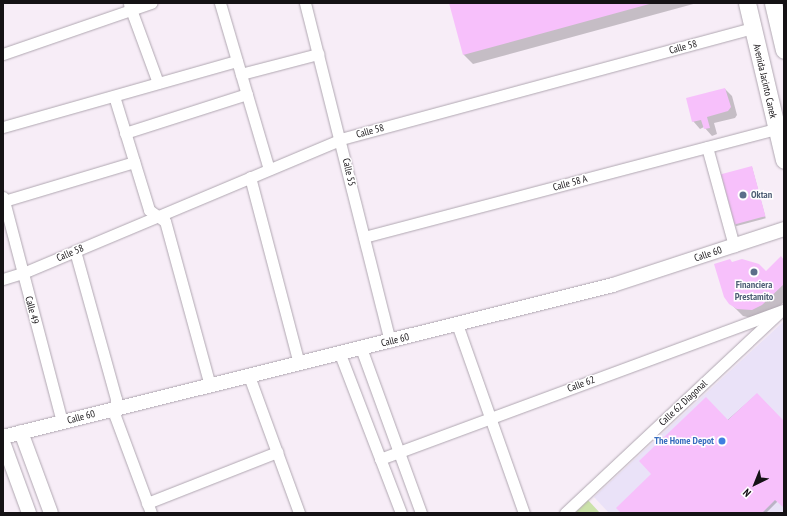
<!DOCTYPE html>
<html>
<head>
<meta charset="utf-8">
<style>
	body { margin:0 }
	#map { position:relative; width:787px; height:516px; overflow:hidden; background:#f7edf7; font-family:"PT Sans Narrow",sans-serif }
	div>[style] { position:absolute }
	.commercial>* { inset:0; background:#eae2f8 }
	.green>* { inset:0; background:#cbe2a9 }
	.shadow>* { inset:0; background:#0003; transform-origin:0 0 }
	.building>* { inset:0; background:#f7c0fb; transform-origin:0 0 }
	.roads { filter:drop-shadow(0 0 1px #b0a7b1) drop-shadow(0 0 1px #b0a7b1) }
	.minor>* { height:11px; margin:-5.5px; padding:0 5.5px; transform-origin:5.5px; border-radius:5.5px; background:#fff }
	.tertiary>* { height:14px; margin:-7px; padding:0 7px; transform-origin:7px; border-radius:7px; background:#fff }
	.primary>* { height:17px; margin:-8.5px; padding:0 8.5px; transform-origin:8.5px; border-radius:8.5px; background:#fff }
	.dots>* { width:11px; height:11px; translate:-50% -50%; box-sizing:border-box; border:2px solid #fff; border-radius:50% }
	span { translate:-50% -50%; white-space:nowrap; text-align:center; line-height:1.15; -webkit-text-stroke:3px #fff; paint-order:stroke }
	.street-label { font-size:10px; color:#151215 }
	.service-label { font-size:10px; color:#4e5e75; font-weight:700 }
	.left { translate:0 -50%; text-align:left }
	.shop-label { font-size:10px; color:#366cbe; font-weight:700 }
	.right { translate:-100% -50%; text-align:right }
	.frame { position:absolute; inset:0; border:4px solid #151215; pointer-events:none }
	.north { position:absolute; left:735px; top:464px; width:40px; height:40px; -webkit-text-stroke:3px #fff; paint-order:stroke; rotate:223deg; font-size:11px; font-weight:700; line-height:16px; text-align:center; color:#151215 }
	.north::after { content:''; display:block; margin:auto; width:14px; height:18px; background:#151215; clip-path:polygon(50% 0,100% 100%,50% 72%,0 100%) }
</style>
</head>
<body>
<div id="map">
	<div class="commercial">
		<i style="clip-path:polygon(784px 321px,784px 513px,609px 513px,594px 497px)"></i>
	</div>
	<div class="green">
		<i style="clip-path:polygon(588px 500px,600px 513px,575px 513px)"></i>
	</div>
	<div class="shadow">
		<i style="clip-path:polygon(450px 3px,697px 3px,473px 64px,464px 55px)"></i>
		<i style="clip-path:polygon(725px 89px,732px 96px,737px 115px,735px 118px,714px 123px,717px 134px,712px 136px,704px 127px,700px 129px,693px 121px)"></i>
		<i style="left:752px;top:167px;width:53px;height:31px;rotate:75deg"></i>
		<i style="clip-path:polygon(784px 261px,784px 302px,771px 314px,756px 319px,743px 316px,733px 306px,733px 263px,766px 272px)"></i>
		<i style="clip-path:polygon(757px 394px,784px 422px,784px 507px,778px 501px,766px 513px,622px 513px)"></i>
	</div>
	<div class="building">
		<i style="clip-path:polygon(449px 3px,653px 3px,463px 55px)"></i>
		<i style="clip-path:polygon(725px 88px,731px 107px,728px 111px,707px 117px,710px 128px,704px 129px,701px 120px,692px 122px,686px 98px)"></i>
		<i style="left:752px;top:166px;width:52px;height:32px;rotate:75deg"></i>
		<i style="clip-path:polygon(781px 256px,784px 260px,784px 284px,762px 305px,752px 310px,737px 309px,729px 304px,724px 297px,714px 264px,730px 259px,732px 262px,742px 259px,759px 264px,766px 271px)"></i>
		<i style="clip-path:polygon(757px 393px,784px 421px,783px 507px,775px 500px,762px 513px,621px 513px,616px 508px,651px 474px,639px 461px,706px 397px,728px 420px)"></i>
	</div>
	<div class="roads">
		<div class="minor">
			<i style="left:220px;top:3px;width:173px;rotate:73.6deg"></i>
			<i style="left:305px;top:3px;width:349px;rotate:75.9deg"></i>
			<i style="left:129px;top:4px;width:84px;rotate:69.8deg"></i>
			<i style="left:3px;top:54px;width:157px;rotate:-19deg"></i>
			<i style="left:241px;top:74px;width:80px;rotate:-14.6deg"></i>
			<i style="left:114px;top:96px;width:119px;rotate:72.9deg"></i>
			<i style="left:149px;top:210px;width:19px;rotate:35deg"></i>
			<i style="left:165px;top:221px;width:171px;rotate:74.7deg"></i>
			<i style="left:3px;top:127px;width:243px;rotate:-15.8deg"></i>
			<i style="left:125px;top:133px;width:128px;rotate:-17.7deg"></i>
			<i style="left:707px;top:147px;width:103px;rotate:74.7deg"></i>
			<i style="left:250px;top:177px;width:193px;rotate:75.3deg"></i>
			<i style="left:3px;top:197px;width:233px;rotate:75.3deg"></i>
			<i style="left:4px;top:201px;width:136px;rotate:-16.7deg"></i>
			<i style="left:364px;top:237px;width:426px;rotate:-14.7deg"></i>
			<i style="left:75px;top:251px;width:154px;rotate:74.5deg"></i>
			<i style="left:116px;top:399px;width:17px;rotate:93deg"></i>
			<i style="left:115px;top:416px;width:103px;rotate:69.6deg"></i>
			<i style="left:3px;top:279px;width:21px;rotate:-17deg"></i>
			<i style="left:23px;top:273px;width:345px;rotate:-22.8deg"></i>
			<i style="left:341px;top:139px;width:427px;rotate:-15.1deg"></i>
			<i style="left:457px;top:324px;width:201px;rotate:70.5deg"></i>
			<i style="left:361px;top:348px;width:176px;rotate:70deg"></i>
			<i style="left:340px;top:354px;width:170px;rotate:69deg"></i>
			<i style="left:249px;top:376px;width:146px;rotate:69.9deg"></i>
			<i style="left:380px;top:459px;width:430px;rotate:-20.3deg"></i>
			<i style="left:147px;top:503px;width:140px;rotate:-21.4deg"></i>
			<i style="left:565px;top:513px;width:293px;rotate:-43.1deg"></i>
		</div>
		<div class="tertiary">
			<i style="left:21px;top:432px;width:86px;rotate:69.7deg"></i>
			<i style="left:3px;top:437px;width:629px;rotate:-13.99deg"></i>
			<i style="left:613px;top:285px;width:180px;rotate:-18.1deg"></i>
			<i style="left:3px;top:442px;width:76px;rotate:69.9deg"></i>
		</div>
		<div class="primary">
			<i style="left:747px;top:3px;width:161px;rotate:76.7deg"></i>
			<i style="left:773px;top:3px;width:48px;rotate:76.8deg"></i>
		</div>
	</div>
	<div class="dots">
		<i style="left:743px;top:195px;background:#5c6f8a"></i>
		<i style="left:754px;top:272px;background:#5c6f8a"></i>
		<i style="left:722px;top:441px;background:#3f7fe0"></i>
	</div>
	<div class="street-label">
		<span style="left:683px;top:47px;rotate:-15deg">Calle 58</span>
		<span style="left:765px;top:81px;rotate:77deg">Avenida Jacinto Canek</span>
		<span style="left:370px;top:131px;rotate:-15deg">Calle 58</span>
		<span style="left:349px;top:172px;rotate:77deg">Calle 55</span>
		<span style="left:570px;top:183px;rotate:-15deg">Calle 58 A</span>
		<span style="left:70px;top:253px;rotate:-23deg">Calle 58</span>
		<span style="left:708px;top:254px;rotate:-18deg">Calle 60</span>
		<span style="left:32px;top:310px;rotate:75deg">Calle 49</span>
		<span style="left:395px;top:340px;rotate:-14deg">Calle 60</span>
		<span style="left:581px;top:384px;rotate:-20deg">Calle 62</span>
		<span style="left:683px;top:403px;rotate:-43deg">Calle 62 Diagonal</span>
		<span style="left:81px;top:417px;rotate:-15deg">Calle 60</span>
	</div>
	<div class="service-label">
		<span class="left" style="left:751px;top:195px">Oktan</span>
		<span style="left:754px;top:290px">Financiera<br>Prestamito</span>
	</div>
	<div class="shop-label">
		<span class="right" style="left:714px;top:441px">The Home Depot</span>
	</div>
	<div class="frame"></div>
	<div class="north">N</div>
</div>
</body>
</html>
